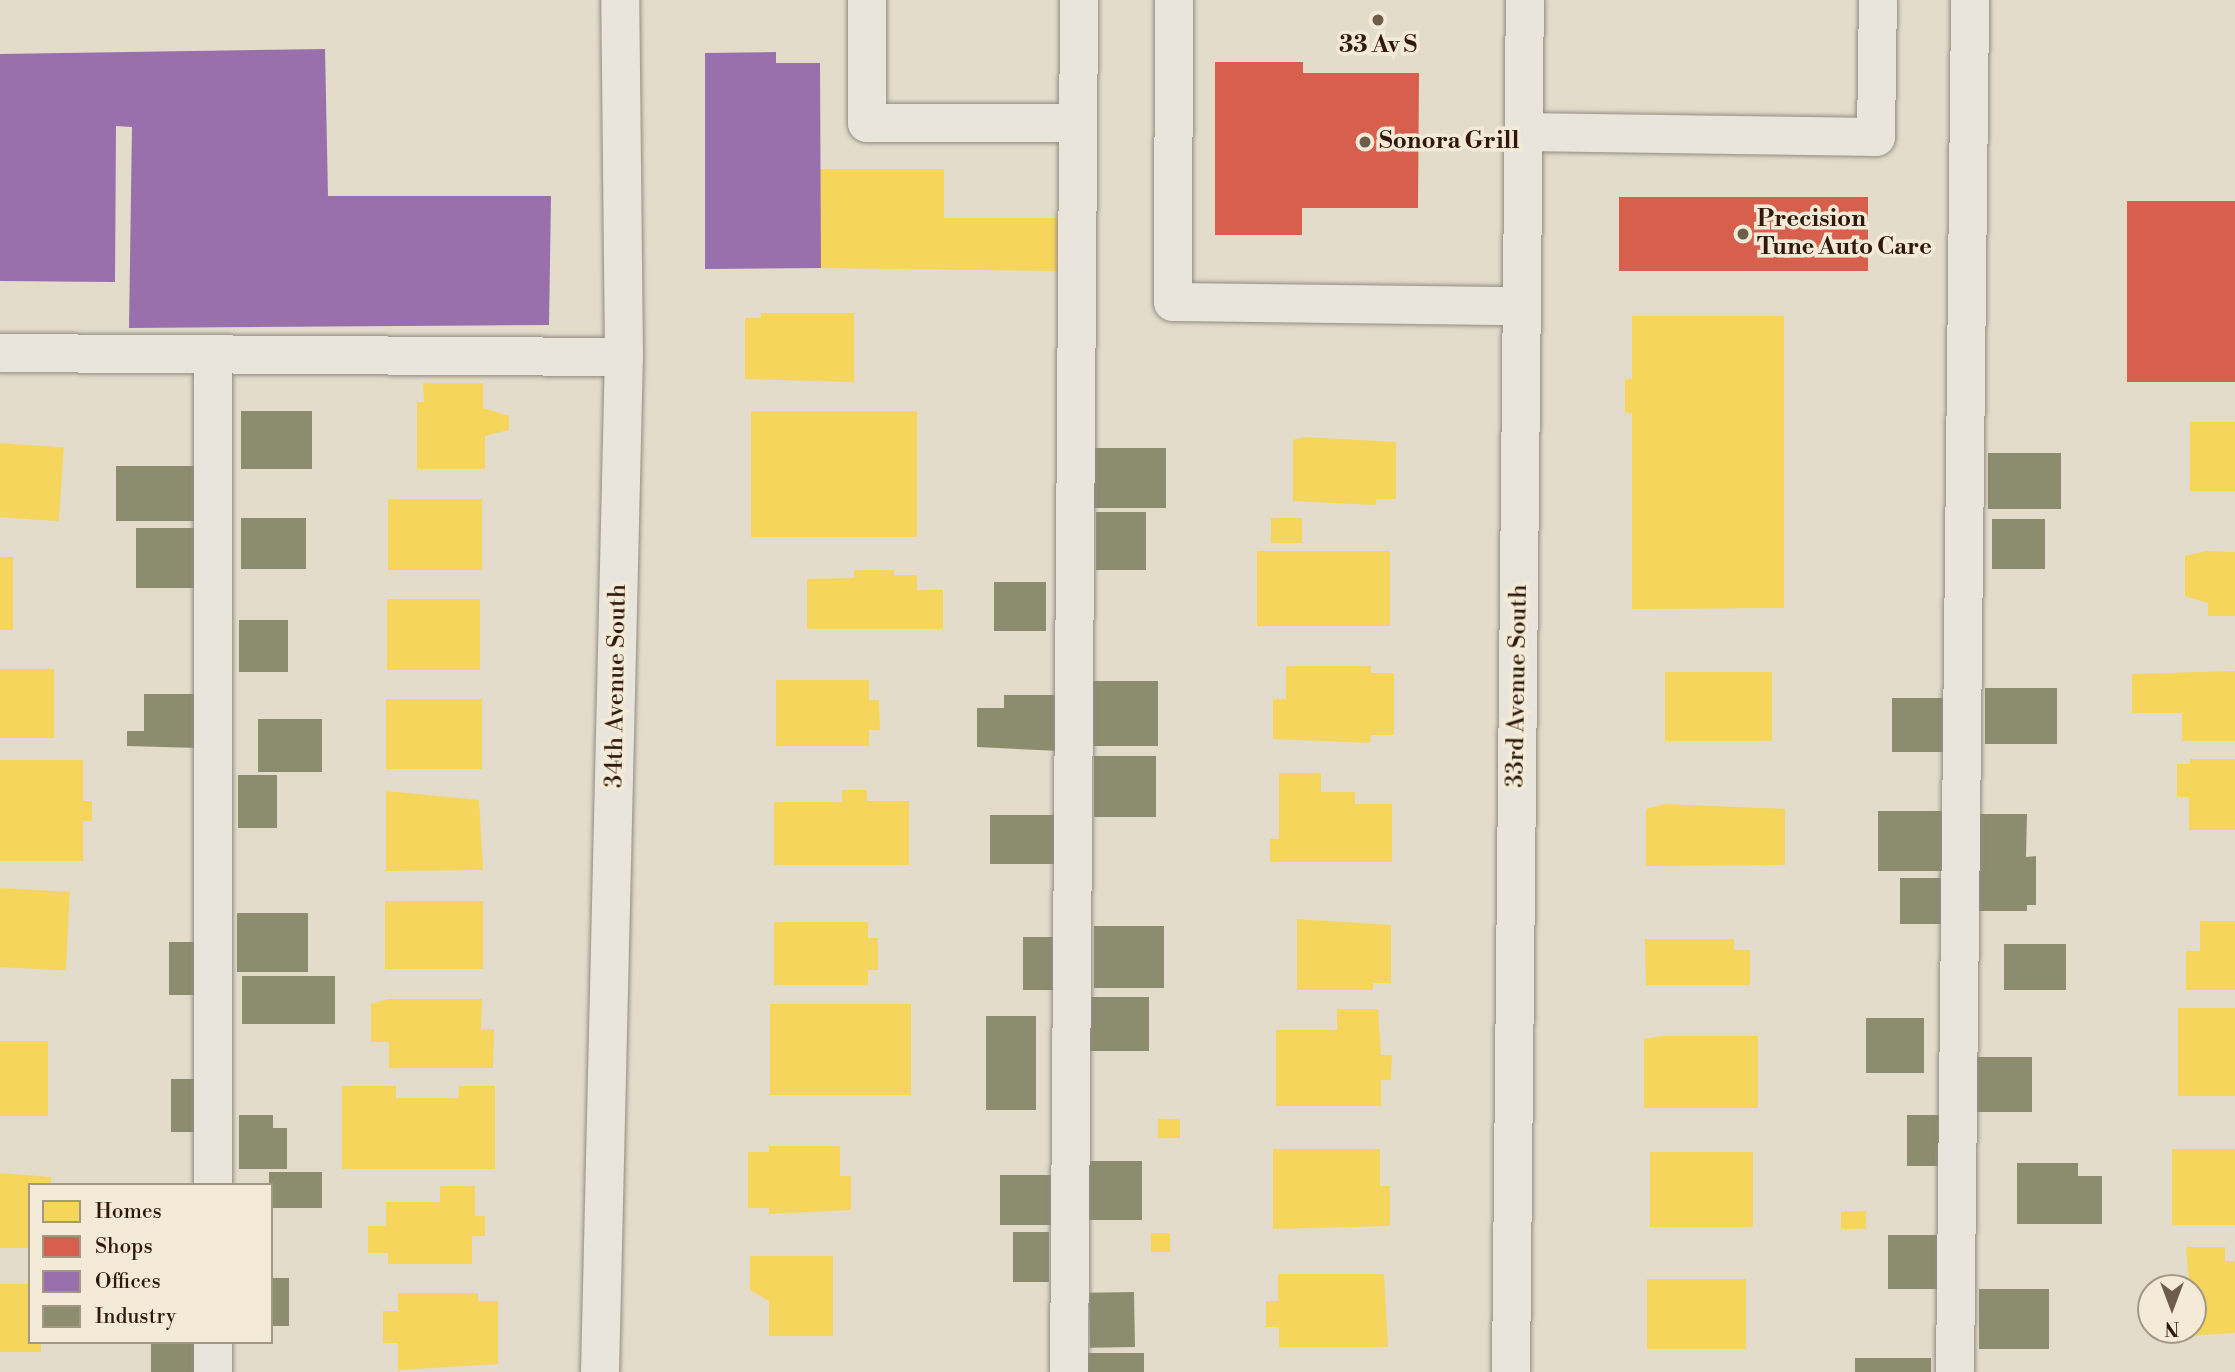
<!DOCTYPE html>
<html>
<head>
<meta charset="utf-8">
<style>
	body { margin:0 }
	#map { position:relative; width:2235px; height:1372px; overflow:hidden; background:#e3dccb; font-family:"Libre Bodoni",serif }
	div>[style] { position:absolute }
	.homes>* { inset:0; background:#f6d55c; transform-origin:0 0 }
	.shops>* { inset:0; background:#d6604d; transform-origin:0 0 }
	.offices>* { inset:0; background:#9970ab }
	.industry>* { inset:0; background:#8c8c6e; transform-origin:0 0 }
	.roads { filter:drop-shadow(0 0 2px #938c81) drop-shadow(0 0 2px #938c81) }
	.minor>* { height:38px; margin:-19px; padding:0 19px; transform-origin:19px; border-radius:19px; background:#e9e5dd }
	.dots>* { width:19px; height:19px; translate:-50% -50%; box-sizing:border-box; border:4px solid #f3ebd7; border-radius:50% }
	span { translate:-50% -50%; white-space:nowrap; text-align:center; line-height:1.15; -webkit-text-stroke:7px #f3ebd7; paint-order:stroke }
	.poi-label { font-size:24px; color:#311808; font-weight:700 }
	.left { translate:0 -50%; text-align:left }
	.street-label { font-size:24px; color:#311808 }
	.legend { position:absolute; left:28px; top:1183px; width:245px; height:161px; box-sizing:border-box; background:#f3ebd7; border:2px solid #a59784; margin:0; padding:9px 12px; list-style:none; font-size:21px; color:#311808 }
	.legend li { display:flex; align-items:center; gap:14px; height:35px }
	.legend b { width:35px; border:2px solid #a59784 }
	.north { position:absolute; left:2137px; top:1274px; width:70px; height:70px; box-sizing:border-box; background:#f3ebd7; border:2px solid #a59784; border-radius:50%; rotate:180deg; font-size:19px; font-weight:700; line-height:28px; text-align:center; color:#311808 }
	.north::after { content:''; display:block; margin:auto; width:24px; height:32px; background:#6f5d4c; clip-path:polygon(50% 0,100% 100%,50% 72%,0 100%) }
</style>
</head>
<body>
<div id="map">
	<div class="homes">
		<i style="clip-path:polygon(820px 169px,944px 169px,944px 218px,1058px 218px,1057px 271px,821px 268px)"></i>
		<i style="clip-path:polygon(761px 313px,854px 313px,854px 382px,745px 379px,745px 318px,761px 318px)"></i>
		<i style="clip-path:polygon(1632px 316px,1784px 316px,1784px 608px,1632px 609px,1632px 413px,1625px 413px,1625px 379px,1632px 379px)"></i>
		<i style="clip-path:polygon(423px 383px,483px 383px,483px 408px,509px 416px,509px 430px,485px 436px,485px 469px,417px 469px,417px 402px,424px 402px)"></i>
		<i style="left:751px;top:411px;width:166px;height:126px"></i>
		<i style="left:2190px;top:422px;width:45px;height:69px"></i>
		<i style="clip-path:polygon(1304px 437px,1396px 442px,1396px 499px,1376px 499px,1376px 505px,1293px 501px,1293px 440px)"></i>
		<i style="left:0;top:443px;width:64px;height:74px;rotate:4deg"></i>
		<i style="left:388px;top:499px;width:94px;height:71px"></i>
		<i style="left:1271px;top:518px;width:31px;height:25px"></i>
		<i style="left:1257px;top:551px;width:133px;height:75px"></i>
		<i style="clip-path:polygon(2207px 551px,2235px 552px,2235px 616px,2208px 616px,2208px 603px,2185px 596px,2185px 556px)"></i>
		<i style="left:0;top:557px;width:13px;height:73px"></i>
		<i style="clip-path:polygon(854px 570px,894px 570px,894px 575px,917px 575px,917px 590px,943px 590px,943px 629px,807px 629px,807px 579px,854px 578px)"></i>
		<i style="left:387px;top:599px;width:93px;height:71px"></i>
		<i style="clip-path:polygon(1286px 666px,1371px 666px,1371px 673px,1394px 673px,1394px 735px,1371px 735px,1370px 743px,1273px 739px,1273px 699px,1286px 699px)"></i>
		<i style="left:0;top:669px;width:54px;height:69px"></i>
		<i style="clip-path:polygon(2235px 671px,2235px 741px,2182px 741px,2182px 713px,2132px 713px,2132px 674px)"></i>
		<i style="left:1665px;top:672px;width:107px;height:69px"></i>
		<i style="clip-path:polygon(776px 680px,869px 680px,869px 700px,879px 700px,880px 730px,869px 730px,869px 746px,776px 746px)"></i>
		<i style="left:386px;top:699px;width:96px;height:70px"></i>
		<i style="clip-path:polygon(2190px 759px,2235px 759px,2235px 830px,2189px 830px,2189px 797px,2177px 797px,2177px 764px,2190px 764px)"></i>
		<i style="clip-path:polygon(0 760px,83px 760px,83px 801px,92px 801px,92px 821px,83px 821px,83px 861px,0 861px)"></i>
		<i style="clip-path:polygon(1279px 773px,1321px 773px,1321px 792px,1355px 792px,1355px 804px,1392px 804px,1392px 862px,1270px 862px,1270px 839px,1279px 839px)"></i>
		<i style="clip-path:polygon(842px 790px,867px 790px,867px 801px,909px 801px,909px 865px,774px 865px,774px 802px,842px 802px)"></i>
		<i style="clip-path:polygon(386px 791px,479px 800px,483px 870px,386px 871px)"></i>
		<i style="clip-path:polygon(1665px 804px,1785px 809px,1785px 865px,1646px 866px,1646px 809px)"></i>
		<i style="left:0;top:888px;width:70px;height:79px;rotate:3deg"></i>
		<i style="left:385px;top:901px;width:98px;height:68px"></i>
		<i style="clip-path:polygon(1297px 919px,1391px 925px,1391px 983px,1373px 983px,1373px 990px,1297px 990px)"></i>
		<i style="clip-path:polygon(2200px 921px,2235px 921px,2235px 990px,2186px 990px,2186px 951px,2200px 951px)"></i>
		<i style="clip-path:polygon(774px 922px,868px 922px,868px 938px,878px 938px,878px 970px,868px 970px,868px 985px,774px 985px)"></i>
		<i style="clip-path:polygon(1645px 939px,1734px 939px,1734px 950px,1750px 950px,1750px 985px,1646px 985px)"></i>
		<i style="clip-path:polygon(388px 999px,482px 999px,481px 1029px,494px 1029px,493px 1068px,389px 1068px,389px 1042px,371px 1042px,371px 1004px)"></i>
		<i style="left:770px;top:1004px;width:141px;height:91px"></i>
		<i style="left:2178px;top:1008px;width:57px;height:88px"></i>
		<i style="clip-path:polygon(1337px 1009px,1378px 1009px,1381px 1055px,1392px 1055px,1391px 1080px,1381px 1080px,1381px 1106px,1276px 1106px,1276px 1030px,1337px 1030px)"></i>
		<i style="clip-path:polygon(1662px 1036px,1758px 1036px,1758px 1108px,1644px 1108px,1644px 1039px)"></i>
		<i style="left:0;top:1041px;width:48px;height:75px"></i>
		<i style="clip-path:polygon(342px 1086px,396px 1086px,396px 1098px,458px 1098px,459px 1086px,495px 1086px,495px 1169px,342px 1169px)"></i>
		<i style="left:1158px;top:1119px;width:22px;height:19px"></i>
		<i style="clip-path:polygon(769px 1146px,840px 1146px,840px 1176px,851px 1176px,851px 1210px,769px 1214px,769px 1208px,748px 1208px,748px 1152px,769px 1152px)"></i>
		<i style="clip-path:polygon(1273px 1149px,1380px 1149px,1380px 1186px,1390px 1186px,1390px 1226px,1273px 1229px)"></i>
		<i style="left:2172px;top:1149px;width:63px;height:76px"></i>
		<i style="left:1650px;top:1152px;width:103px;height:75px"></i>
		<i style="clip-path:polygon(0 1173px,51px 1177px,51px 1185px,30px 1185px,30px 1248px,0 1248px)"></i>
		<i style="clip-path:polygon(440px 1186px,475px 1186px,475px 1216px,485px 1216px,485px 1236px,472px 1236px,472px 1264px,388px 1264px,388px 1253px,368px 1253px,368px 1226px,386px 1226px,386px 1202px,440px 1202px)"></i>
		<i style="left:1841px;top:1211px;width:25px;height:18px"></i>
		<i style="left:1151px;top:1233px;width:19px;height:19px"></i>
		<i style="clip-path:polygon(2186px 1247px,2225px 1247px,2225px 1261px,2235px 1261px,2235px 1333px,2186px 1336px,2193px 1330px)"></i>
		<i style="clip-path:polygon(750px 1256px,833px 1256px,833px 1336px,769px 1336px,769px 1301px,750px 1290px)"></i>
		<i style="clip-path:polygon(1278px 1274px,1384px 1274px,1388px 1347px,1279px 1347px,1279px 1327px,1266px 1327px,1266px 1301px,1278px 1301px)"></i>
		<i style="left:1647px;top:1279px;width:99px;height:70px"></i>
		<i style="clip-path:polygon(0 1284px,30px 1284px,30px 1342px,41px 1342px,41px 1352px,0 1352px)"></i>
		<i style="clip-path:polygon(398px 1293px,478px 1293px,478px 1301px,498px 1301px,498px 1364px,398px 1370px,398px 1343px,383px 1343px,383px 1311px,398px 1311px)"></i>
	</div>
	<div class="shops">
		<i style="clip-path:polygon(1215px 62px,1303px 62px,1303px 73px,1419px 73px,1418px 208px,1302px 208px,1302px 235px,1215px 235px)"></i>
		<i style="left:1619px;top:197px;width:249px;height:74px"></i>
		<i style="left:2127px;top:201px;width:108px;height:181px"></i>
	</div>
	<div class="offices">
		<i style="clip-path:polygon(325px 49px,328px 196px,551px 196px,549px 325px,129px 328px,132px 127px,116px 126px,115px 282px,0 281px,0 54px)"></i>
		<i style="clip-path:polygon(776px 52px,776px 63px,820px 63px,821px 268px,705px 269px,705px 53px)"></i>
	</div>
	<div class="industry">
		<i style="left:241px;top:411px;width:71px;height:58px"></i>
		<i style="left:1090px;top:448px;width:76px;height:60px"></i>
		<i style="left:1988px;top:453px;width:73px;height:56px"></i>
		<i style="left:116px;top:466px;width:83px;height:55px"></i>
		<i style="left:1096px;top:512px;width:50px;height:58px"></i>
		<i style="left:241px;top:518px;width:65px;height:51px"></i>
		<i style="left:1992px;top:519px;width:53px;height:50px"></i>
		<i style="left:136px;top:528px;width:63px;height:60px"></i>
		<i style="left:994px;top:582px;width:52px;height:49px"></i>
		<i style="left:239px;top:620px;width:49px;height:52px"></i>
		<i style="left:1092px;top:681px;width:66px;height:65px"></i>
		<i style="left:2057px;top:688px;width:56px;height:72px;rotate:90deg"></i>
		<i style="clip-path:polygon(144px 694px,198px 694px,198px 748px,127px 746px,127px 731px,144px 731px)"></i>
		<i style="clip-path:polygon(1004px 695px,1059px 695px,1059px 751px,977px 747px,977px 708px,1004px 708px)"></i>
		<i style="left:1892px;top:698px;width:52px;height:54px"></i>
		<i style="left:258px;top:719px;width:64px;height:53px"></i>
		<i style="left:1094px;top:756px;width:62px;height:61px"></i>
		<i style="left:238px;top:775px;width:39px;height:53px"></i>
		<i style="left:1878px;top:811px;width:66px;height:60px"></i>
		<i style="clip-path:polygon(1979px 814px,2027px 814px,2026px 857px,2036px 856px,2036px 905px,2027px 905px,2027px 911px,1979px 911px)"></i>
		<i style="left:990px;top:815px;width:64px;height:49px"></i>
		<i style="left:1900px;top:878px;width:43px;height:46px"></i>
		<i style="left:237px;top:913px;width:71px;height:59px"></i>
		<i style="left:1094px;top:926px;width:70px;height:62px"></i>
		<i style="left:1023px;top:937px;width:33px;height:53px"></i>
		<i style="left:169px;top:942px;width:31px;height:53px"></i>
		<i style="left:2004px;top:944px;width:62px;height:46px"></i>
		<i style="left:242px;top:976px;width:93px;height:48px"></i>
		<i style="left:1088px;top:997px;width:61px;height:54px"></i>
		<i style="left:986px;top:1016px;width:50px;height:94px"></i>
		<i style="left:1866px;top:1018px;width:58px;height:55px"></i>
		<i style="left:1977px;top:1057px;width:55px;height:55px"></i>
		<i style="left:171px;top:1079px;width:33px;height:53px"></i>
		<i style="clip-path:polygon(239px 1115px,273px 1115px,273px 1128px,287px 1128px,287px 1169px,239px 1169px)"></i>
		<i style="left:1907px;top:1115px;width:35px;height:51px"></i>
		<i style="left:1087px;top:1161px;width:55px;height:59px"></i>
		<i style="clip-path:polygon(2017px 1163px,2078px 1163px,2078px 1176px,2102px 1176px,2102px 1224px,2017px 1224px)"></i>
		<i style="left:269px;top:1172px;width:53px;height:36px"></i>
		<i style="left:1000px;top:1175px;width:52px;height:50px"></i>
		<i style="left:1013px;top:1232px;width:36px;height:50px"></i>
		<i style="left:1888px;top:1235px;width:51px;height:54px"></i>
		<i style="left:271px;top:1278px;width:18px;height:48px"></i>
		<i style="left:1979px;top:1289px;width:70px;height:60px"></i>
		<i style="left:1134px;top:1292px;width:55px;height:45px;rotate:89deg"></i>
		<i style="left:151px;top:1342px;width:48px;height:30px"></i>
		<i style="left:1087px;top:1353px;width:57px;height:19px"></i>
		<i style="left:1855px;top:1358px;width:76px;height:14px"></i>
	</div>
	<div class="roads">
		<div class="minor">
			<i style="left:867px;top:0;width:123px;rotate:90deg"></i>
			<i style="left:867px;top:123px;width:211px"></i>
			<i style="left:1174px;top:0;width:302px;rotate:90.2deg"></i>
			<i style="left:1173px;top:302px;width:349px;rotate:0.7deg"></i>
			<i style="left:1524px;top:132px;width:352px;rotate:0.8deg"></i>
			<i style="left:1876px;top:137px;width:137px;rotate:-89.2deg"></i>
			<i style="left:0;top:353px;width:624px;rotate:0.37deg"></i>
			<i style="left:213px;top:356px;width:829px;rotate:90deg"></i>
			<i style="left:213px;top:1342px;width:30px;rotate:90deg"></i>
			<i style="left:600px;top:1372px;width:1015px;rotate:-88.65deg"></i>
			<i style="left:624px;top:357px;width:357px;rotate:-90.6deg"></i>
			<i style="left:1069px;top:1372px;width:1372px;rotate:-89.58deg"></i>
			<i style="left:1511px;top:1372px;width:1372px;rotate:-89.42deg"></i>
			<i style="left:1955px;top:1372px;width:1372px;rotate:-89.37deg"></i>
		</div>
	</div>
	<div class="dots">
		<i style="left:1378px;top:20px;background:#6f5d4c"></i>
		<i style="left:1365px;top:142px;background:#6f5d4c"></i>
		<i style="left:1743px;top:234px;background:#6f5d4c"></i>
	</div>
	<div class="poi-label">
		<span style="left:1378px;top:46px">33 Av S</span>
		<span class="left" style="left:1379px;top:142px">Sonora Grill</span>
		<span class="left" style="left:1757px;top:234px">Precision<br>Tune Auto Care</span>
	</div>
	<div class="street-label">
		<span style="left:617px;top:686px;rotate:-89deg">34th Avenue South</span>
		<span style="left:1518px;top:686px;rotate:-89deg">33rd Avenue South</span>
	</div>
	<ul class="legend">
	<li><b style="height:19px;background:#f6d55c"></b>Homes</li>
	<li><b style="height:19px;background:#d6604d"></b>Shops</li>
	<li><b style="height:19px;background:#9970ab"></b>Offices</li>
	<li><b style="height:19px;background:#8c8c6e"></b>Industry</li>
	</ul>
	<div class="north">N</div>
</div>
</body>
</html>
